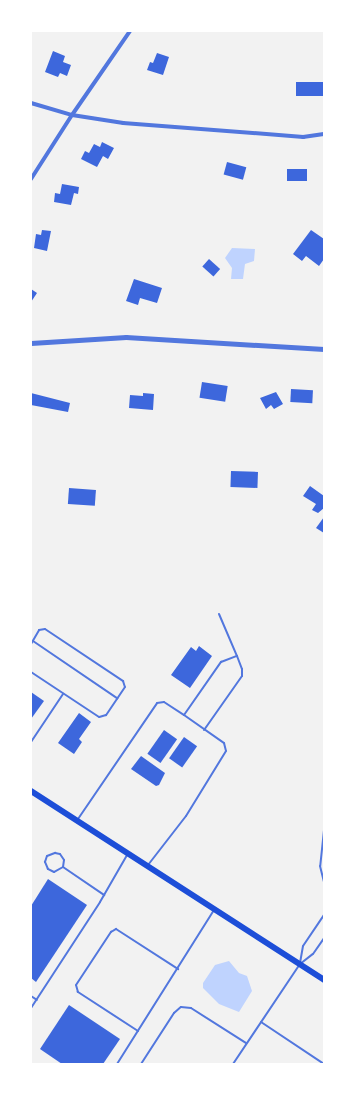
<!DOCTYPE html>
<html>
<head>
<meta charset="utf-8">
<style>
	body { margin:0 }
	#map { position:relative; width:355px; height:1095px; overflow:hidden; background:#f2f2f2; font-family:Barlow,sans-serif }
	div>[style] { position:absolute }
	.water>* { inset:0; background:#bfd3fe }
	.building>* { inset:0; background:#3d67dc; transform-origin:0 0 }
	.service>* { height:2px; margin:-1px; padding:0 1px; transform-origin:1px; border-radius:1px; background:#5277de }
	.minor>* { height:4px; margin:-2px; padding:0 2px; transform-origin:2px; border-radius:2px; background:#5277de }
	.tertiary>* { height:4.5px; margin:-2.25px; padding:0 2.25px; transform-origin:2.25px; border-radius:2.25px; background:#5277de }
	.trunk>* { height:6px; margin:-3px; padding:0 3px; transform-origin:3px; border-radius:3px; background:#1d4ed8 }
	span { translate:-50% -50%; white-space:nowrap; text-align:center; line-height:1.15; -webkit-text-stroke:4px #fff; paint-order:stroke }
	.frame { position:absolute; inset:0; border:32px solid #fff; pointer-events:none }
</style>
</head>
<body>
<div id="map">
	<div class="water">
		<i style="clip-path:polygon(232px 248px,255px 249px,254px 261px,245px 264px,243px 279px,231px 279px,232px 268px,225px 258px)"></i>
		<i style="clip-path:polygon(229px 961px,239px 973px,247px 976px,252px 991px,239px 1012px,219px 1004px,203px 988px,203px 983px,215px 965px)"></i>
	</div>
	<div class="building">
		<i style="clip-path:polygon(53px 51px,65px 56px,63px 62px,71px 65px,67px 76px,60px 73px,58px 77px,45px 72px)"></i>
		<i style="clip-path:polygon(157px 53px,169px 57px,163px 75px,147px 70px,150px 62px,153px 63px)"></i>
		<i style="left:324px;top:82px;width:14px;height:28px;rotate:90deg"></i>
		<i style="clip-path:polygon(102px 142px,114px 148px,108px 159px,103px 156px,97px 167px,81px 159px,85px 151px,89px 153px,94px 144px,100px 147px)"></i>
		<i style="left:227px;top:162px;width:20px;height:13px;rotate:15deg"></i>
		<i style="left:287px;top:169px;width:20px;height:12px"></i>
		<i style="clip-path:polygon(62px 184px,79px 187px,78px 194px,74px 193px,71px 205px,54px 202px,55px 193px,60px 194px)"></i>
		<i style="clip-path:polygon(42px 230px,51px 231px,47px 251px,34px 248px,36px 234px,41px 235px)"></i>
		<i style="clip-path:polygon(311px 230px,324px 239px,324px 259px,319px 266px,306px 256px,302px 261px,293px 254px)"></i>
		<i style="left:209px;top:259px;width:15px;height:10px;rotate:42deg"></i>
		<i style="clip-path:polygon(134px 279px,162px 288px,157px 303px,140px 298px,138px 305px,126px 301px)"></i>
		<i style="clip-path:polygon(31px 289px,37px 293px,31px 302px)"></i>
		<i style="left:202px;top:382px;width:26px;height:16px;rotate:9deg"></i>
		<i style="left:291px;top:389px;width:22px;height:13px;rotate:3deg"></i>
		<i style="clip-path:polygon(276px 392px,283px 404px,274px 409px,271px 405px,266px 409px,260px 398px)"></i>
		<i style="clip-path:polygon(31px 393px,70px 403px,68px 412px,31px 405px)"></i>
		<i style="clip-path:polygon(143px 393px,154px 394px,153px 410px,129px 408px,130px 395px,143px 396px)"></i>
		<i style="left:231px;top:471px;width:27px;height:16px;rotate:2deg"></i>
		<i style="clip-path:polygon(310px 486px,324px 496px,324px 508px,318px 513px,312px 510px,316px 504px,303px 496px)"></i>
		<i style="left:69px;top:488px;width:27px;height:16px;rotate:4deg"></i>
		<i style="clip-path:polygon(324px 517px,324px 533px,316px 528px)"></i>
		<i style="clip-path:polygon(199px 646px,212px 656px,190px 688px,171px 675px,191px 647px,196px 651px)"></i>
		<i style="clip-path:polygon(31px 692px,44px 701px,31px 719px)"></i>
		<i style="clip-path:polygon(79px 713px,91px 722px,79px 739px,82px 742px,74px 754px,58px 743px)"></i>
		<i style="left:164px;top:730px;width:16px;height:29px;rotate:35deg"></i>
		<i style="left:184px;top:737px;width:16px;height:26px;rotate:35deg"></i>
		<i style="clip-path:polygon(141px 756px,165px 773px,159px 785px,156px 786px,131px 769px)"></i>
		<i style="clip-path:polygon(48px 879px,87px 905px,36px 982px,31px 978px,31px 906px)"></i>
		<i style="clip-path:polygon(69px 1005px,120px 1039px,103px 1064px,62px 1064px,40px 1049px)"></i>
	</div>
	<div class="service">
		<i style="left:219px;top:614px;width:46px;rotate:66.8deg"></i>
		<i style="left:33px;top:641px;width:102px;rotate:34.2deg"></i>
		<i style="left:31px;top:644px;width:16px;rotate:-60deg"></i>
		<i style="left:39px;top:630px;width:6px;rotate:-9deg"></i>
		<i style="left:45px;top:629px;width:94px;rotate:33.7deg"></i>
		<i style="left:123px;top:681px;width:6px;rotate:72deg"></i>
		<i style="left:125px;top:687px;width:34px;rotate:124deg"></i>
		<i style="left:106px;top:715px;width:7px;rotate:164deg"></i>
		<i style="left:99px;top:717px;width:82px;rotate:-146.5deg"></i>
		<i style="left:184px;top:715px;width:65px;rotate:-55.1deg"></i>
		<i style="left:221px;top:662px;width:17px;rotate:-21deg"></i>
		<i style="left:237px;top:656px;width:14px;rotate:69deg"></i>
		<i style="left:242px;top:669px;width:7px;rotate:90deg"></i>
		<i style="left:242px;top:676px;width:66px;rotate:125.1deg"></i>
		<i style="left:31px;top:742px;width:58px;rotate:-56.3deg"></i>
		<i style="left:78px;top:819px;width:140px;rotate:-55.7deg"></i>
		<i style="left:157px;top:703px;width:7px;rotate:-8deg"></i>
		<i style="left:164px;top:702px;width:24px;rotate:33deg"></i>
		<i style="left:184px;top:715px;width:49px;rotate:35deg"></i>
		<i style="left:224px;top:743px;width:8px;rotate:76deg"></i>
		<i style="left:226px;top:751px;width:76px;rotate:121.6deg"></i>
		<i style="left:186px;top:816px;width:62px;rotate:127.8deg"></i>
		<i style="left:324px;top:830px;width:36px;rotate:96deg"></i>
		<i style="left:320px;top:866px;width:16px;rotate:76deg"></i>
		<i style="left:63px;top:867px;width:10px;rotate:151deg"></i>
		<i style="left:54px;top:872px;width:7px;rotate:-153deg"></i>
		<i style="left:48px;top:869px;width:8px;rotate:-113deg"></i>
		<i style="left:45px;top:862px;width:6px;rotate:-72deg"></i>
		<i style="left:47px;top:856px;width:9px;rotate:-21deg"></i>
		<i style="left:55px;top:853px;width:5px;rotate:11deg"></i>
		<i style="left:60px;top:854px;width:7px;rotate:56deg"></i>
		<i style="left:64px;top:860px;width:7px;rotate:98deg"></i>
		<i style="left:63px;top:867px;width:50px;rotate:34.3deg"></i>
		<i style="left:300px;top:963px;width:17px;rotate:-80deg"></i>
		<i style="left:303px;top:946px;width:37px;rotate:-56deg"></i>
		<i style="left:31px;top:996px;width:7px;rotate:34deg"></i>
		<i style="left:31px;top:1008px;width:126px;rotate:-56.9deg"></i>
		<i style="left:100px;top:902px;width:54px;rotate:-60.1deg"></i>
		<i style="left:261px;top:1022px;width:76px;rotate:33.7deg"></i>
		<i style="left:138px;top:1031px;width:72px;rotate:-147deg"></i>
		<i style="left:78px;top:992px;width:7px;rotate:-106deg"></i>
		<i style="left:76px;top:985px;width:64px;rotate:-56.6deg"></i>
		<i style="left:111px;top:932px;width:6px;rotate:-31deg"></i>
		<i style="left:116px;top:929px;width:74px;rotate:32.8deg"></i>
		<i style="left:117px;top:1064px;width:182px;rotate:-57.8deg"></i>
		<i style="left:141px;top:1064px;width:61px;rotate:-57.1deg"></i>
		<i style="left:174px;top:1013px;width:9px;rotate:-41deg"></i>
		<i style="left:181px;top:1007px;width:10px;rotate:6deg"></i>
		<i style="left:191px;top:1008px;width:65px;rotate:32.5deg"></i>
		<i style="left:233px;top:1064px;width:120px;rotate:-56.2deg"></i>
		<i style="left:300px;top:964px;width:16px;rotate:-38deg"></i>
		<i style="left:313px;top:954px;width:19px;rotate:-55deg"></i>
	</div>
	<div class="minor">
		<i style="left:31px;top:103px;width:43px;rotate:16.3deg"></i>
		<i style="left:72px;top:115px;width:52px;rotate:8.9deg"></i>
		<i style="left:123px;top:123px;width:181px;rotate:4.4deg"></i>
		<i style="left:303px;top:137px;width:21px;rotate:-8deg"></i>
		<i style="left:31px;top:179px;width:76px;rotate:-57.4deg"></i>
		<i style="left:72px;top:115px;width:102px;rotate:-55.4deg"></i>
	</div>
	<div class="tertiary">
		<i style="left:31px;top:343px;width:95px;rotate:-3.6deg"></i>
		<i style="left:126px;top:337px;width:198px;rotate:3.5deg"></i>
	</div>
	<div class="trunk">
		<i style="left:31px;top:791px;width:349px;rotate:32.8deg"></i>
	</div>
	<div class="frame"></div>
</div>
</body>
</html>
